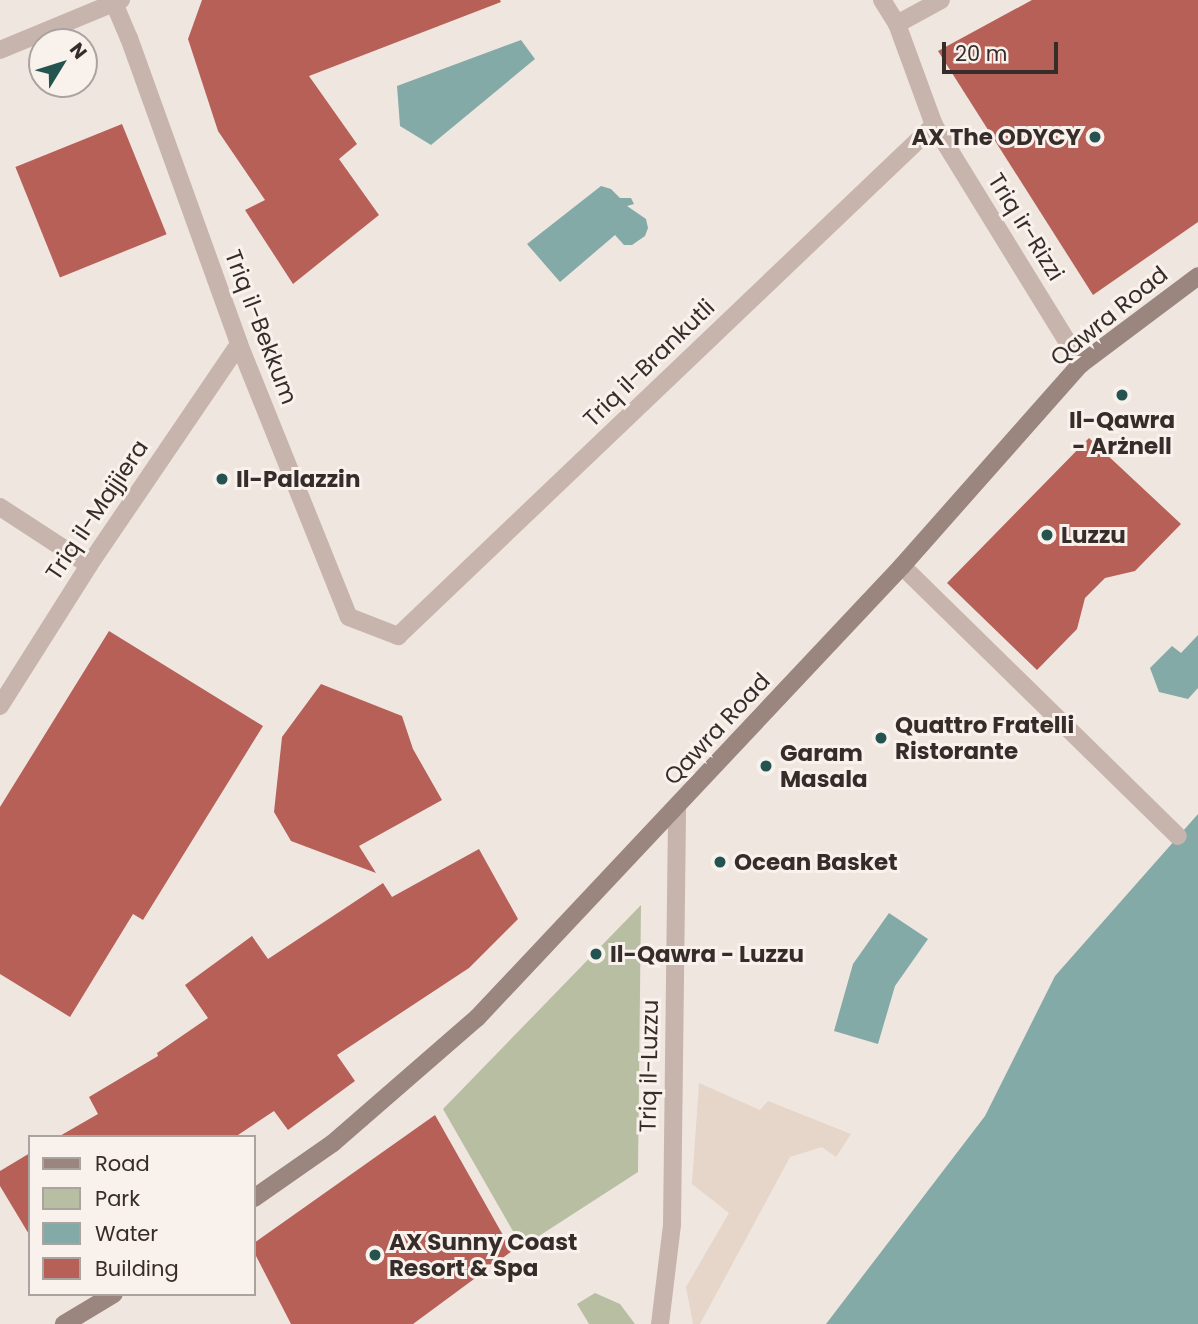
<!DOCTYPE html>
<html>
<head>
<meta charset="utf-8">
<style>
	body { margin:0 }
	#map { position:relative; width:1198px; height:1324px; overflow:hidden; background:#f0e6e0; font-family:Poppins,sans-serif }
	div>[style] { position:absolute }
	.green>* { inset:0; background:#b8bea2 }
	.plaza>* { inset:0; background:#e6d5c9 }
	.water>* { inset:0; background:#83aaa6 }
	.building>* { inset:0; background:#b76057; transform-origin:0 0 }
	.lane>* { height:18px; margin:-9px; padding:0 9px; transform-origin:9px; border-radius:9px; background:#c7b5ad }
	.street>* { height:18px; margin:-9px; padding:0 9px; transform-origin:9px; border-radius:9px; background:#c7b5ad }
	.secondary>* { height:18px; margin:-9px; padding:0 9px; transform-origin:9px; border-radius:9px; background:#9a857f }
	.dots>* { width:19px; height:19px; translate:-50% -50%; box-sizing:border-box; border:4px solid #f8f1ec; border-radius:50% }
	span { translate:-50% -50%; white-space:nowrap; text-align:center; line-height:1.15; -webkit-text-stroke:6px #f8f1ec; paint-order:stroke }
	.poi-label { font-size:23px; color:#362d2b; font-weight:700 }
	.right { translate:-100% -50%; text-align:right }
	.left { translate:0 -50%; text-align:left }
	.street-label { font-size:23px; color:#362d2b }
	.legend { position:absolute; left:28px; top:1135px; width:228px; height:161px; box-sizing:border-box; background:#f8f1ec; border:2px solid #aaa39f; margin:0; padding:9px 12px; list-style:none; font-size:21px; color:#362d2b }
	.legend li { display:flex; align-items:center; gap:14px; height:35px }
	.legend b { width:35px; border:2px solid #aaa39f }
	.north { position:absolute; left:28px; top:28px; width:70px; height:70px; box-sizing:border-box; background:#f8f1ec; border:2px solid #aaa39f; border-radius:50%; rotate:52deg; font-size:19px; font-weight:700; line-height:28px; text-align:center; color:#362d2b }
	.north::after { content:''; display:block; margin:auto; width:24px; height:32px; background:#25534f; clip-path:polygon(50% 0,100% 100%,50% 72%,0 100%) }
	.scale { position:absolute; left:942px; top:42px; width:116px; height:32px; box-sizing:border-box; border:4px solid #362d2b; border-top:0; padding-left:9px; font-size:21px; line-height:24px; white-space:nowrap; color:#362d2b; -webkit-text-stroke:5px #f8f1ec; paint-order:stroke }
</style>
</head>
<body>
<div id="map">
	<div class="green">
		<i style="clip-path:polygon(641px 905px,638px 1172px,522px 1247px,443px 1109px)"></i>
		<i style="clip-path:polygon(595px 1293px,620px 1304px,635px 1324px,589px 1324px,577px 1304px)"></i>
	</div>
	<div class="plaza">
		<i style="clip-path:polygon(699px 1083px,760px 1110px,768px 1101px,851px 1134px,836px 1157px,822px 1147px,790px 1157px,700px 1324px,693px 1324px,686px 1287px,729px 1213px,692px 1184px)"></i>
	</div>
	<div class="water">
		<i style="clip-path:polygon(521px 40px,535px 59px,431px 145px,400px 126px,397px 86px)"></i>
		<i style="clip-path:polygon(601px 186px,611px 189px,620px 198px,631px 198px,634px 204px,627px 206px,646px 219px,648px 228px,645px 236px,632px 245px,624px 245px,615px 235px,560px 282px,527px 244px)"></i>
		<i style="clip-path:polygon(1198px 635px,1198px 688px,1188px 699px,1159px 692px,1150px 668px,1172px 646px,1181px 653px)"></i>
		<i style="clip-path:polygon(1198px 814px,1198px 1324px,826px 1324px,985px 1116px,1055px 976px)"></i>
		<i style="clip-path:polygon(889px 913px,928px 939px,895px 986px,878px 1044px,834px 1031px,853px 964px)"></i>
	</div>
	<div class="building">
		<i style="clip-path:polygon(202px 0,500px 0,501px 2px,309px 76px,357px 144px,339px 159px,379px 215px,293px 284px,245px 210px,265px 200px,218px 131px,188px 39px)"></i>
		<i style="clip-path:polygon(1032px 0,1198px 0,1198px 222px,1093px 295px,938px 51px)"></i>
		<i style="left:122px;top:124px;width:119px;height:115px;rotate:68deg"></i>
		<i style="clip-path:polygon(1089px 438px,1181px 524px,1135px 571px,1105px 578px,1085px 598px,1077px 629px,1037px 670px,947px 583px)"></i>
		<i style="clip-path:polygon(109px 631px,263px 726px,143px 920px,133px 914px,70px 1017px,0 974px,0 807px)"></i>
		<i style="clip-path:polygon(321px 684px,402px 716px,413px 749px,442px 800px,359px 846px,376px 873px,291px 841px,274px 812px,282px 737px)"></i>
		<i style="clip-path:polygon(479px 849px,518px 919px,469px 968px,337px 1055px,355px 1081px,288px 1130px,274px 1111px,235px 1137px,58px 1137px,98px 1114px,89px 1097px,158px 1056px,157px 1053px,208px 1018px,185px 985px,252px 936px,268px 959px,383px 883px,392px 897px)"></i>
		<i style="clip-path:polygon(435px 1115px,512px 1251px,413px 1324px,291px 1324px,254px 1252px,254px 1243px)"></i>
		<i style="clip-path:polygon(30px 1153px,30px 1236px,0 1186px,0 1171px)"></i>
	</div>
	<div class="lane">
		<i style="left:902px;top:566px;width:386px;rotate:44.4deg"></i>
	</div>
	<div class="street">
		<i style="left:882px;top:0;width:28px;rotate:58deg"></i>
		<i style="left:897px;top:24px;width:108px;rotate:69.9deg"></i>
		<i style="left:934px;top:125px;width:281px;rotate:58.4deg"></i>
		<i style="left:114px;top:3px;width:38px;rotate:67deg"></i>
		<i style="left:129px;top:38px;width:325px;rotate:70.2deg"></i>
		<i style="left:239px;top:344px;width:294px;rotate:68.1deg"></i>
		<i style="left:349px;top:617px;width:53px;rotate:21.2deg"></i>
		<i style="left:398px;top:636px;width:741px;rotate:-43.63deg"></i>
		<i style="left:897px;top:24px;width:50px;rotate:-28.6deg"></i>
		<i style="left:0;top:50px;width:131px;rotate:-22.5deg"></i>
		<i style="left:0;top:507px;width:106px;rotate:33.1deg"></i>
		<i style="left:0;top:706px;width:167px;rotate:-57.7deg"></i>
		<i style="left:89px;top:565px;width:267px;rotate:-55.8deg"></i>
		<i style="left:660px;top:1324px;width:100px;rotate:-83.1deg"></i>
		<i style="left:672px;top:1225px;width:416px;rotate:-89.3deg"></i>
	</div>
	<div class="secondary">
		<i style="left:254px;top:1198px;width:96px;rotate:-34.8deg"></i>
		<i style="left:333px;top:1143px;width:191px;rotate:-41deg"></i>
		<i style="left:477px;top:1018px;width:620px;rotate:-46.76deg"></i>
		<i style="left:902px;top:566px;width:270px;rotate:-48.5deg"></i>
		<i style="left:1081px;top:364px;width:146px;rotate:-36.9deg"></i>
		<i style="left:64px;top:1324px;width:58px;rotate:-31deg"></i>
	</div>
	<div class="dots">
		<i style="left:1095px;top:137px;background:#25534f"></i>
		<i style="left:1122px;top:395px;background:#25534f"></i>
		<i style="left:222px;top:479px;background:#25534f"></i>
		<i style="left:1047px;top:535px;background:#25534f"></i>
		<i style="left:881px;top:738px;background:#25534f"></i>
		<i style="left:766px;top:766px;background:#25534f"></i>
		<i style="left:720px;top:862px;background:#25534f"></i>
		<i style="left:596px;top:954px;background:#25534f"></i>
		<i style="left:375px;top:1255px;background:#25534f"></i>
	</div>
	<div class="poi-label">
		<span class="right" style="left:1081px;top:137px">AX The ODYCY</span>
		<span style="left:1122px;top:433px">Il-Qawra<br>- Arżnell</span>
		<span class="left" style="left:236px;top:479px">Il-Palazzin</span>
		<span class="left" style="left:1061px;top:535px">Luzzu</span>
		<span class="left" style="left:895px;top:738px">Quattro Fratelli<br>Ristorante</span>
		<span class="left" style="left:780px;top:766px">Garam<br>Masala</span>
		<span class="left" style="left:734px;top:862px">Ocean Basket</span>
		<span class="left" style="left:610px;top:954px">Il-Qawra - Luzzu</span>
		<span class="left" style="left:389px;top:1255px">AX Sunny Coast<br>Resort &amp; Spa</span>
	</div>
	<div class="street-label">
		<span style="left:1026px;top:227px;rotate:58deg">Triq ir-Rizzi</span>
		<span style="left:1109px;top:316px;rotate:-39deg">Qawra Road</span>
		<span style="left:261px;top:327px;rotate:69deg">Triq il-Bekkum</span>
		<span style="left:649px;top:363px;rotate:-44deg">Triq il-Brankutli</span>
		<span style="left:97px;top:510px;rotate:-56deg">Triq il-Majjiera</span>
		<span style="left:717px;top:729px;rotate:-47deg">Qawra Road</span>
		<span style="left:649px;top:1066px;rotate:-89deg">Triq il-Luzzu</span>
	</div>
	<ul class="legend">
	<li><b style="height:9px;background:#9a857f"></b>Road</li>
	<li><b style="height:19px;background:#b8bea2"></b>Park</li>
	<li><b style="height:19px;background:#83aaa6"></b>Water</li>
	<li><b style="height:19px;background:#b76057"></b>Building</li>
	</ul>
	<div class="north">N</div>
	<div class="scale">20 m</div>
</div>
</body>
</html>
